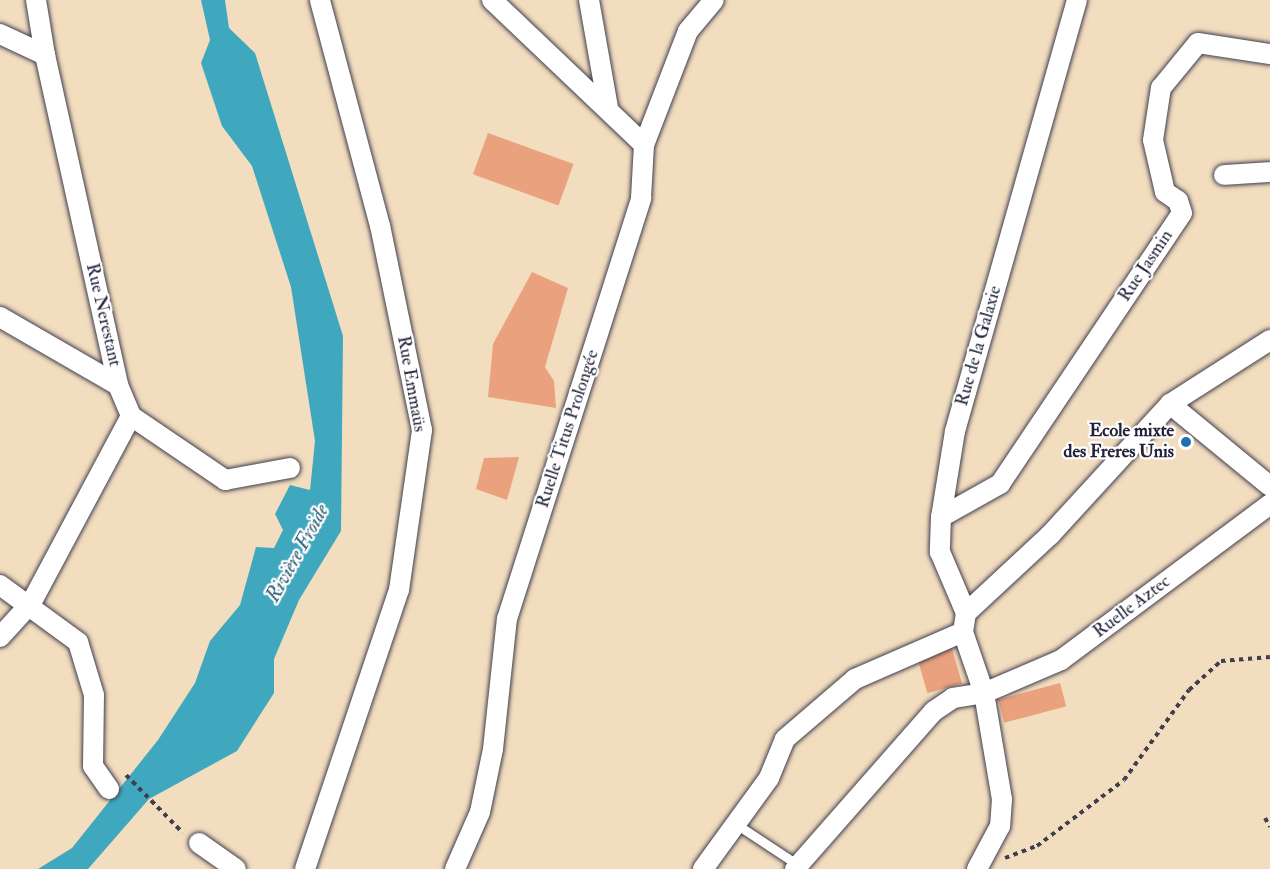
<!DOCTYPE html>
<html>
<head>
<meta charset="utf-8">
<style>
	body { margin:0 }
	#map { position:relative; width:1270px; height:869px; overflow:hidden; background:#f2ddbe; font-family:"IM FELL Double Pica",serif }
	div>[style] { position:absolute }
	.water>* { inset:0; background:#3fa8bf }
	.building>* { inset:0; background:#eaa27e; transform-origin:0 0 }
	.path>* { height:4px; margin-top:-2px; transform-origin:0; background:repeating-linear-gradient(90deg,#413e4f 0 4.5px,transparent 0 9px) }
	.roads { filter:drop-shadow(0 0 2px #413e4f) drop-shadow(0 0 2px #413e4f) }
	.lane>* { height:9px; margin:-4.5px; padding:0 4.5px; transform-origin:4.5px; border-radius:4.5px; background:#fff }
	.street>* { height:20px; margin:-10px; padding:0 10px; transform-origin:10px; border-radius:10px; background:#fff }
	.dots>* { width:16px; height:16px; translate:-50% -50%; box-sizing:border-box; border:3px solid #fff; border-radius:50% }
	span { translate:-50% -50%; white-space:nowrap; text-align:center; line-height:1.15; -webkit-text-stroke:4.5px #fff; paint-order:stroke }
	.street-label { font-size:18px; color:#22223b }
	.poi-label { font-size:18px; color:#22223b; font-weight:700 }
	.right { translate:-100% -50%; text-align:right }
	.water-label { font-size:20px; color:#2f5e76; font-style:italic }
</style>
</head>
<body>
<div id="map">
	<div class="water">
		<i style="clip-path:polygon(201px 0,225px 0,229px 28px,255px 53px,343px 336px,341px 531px,299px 600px,274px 659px,274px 693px,237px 751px,149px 799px,88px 869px,38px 869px,72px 848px,158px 740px,195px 683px,210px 641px,240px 605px,256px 547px,274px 548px,283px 530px,275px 514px,290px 485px,310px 490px,315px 441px,291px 287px,252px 166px,222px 126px,201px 63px,210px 40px)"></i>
	</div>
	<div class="building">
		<i style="left:488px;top:133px;width:91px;height:44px;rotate:20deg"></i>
		<i style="clip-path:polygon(532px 272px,568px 288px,545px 367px,554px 381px,556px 408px,488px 397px,493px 344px)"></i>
		<i style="clip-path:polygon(519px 457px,507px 500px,476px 489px,484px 458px)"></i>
		<i style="left:951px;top:645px;width:40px;height:36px;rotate:74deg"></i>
		<i style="left:1060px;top:683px;width:24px;height:64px;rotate:75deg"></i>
	</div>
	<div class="path">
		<i style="left:126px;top:775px;width:81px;rotate:45.5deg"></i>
		<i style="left:1265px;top:818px;width:10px;rotate:61deg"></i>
		<i style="left:1005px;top:858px;width:34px;rotate:-21deg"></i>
		<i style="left:1037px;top:846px;width:109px;rotate:-37.2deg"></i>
		<i style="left:1124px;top:780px;width:111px;rotate:-54.2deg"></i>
		<i style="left:1189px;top:690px;width:43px;rotate:-42.2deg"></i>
		<i style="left:1221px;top:661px;width:49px;rotate:-4.7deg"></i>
	</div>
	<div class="roads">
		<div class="lane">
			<i style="left:736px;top:824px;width:74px;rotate:33.5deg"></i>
		</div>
		<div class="street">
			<i style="left:36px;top:0;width:56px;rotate:80.7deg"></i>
			<i style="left:492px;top:0;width:210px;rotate:43.6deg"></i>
			<i style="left:589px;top:0;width:110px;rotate:80deg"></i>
			<i style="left:1077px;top:0;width:448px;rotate:105.8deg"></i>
			<i style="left:955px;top:431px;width:87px;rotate:99.2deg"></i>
			<i style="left:941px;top:517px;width:35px;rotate:92deg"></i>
			<i style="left:940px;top:552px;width:66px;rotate:66.9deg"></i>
			<i style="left:966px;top:613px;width:19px;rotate:99deg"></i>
			<i style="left:963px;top:632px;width:65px;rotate:71deg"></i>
			<i style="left:984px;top:693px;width:84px;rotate:-23.2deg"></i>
			<i style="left:1061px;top:660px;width:261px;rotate:-36.7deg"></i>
			<i style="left:0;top:34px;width:50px;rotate:25deg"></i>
			<i style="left:45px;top:55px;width:338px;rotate:77.5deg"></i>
			<i style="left:118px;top:385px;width:34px;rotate:67deg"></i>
			<i style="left:131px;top:416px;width:212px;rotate:118.1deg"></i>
			<i style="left:31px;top:603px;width:46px;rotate:132.4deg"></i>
			<i style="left:1224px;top:175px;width:46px;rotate:-3.7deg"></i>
			<i style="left:0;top:317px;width:136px;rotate:30deg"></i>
			<i style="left:1170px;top:404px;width:129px;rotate:39.4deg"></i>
			<i style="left:131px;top:416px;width:114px;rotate:34.2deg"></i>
			<i style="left:225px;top:480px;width:66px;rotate:-10.5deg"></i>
			<i style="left:941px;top:517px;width:68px;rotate:-29.2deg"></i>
			<i style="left:1000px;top:484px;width:326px;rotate:-56.1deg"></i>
			<i style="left:1182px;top:213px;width:13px;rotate:-108deg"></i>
			<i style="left:1178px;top:201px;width:16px;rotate:-145deg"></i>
			<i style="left:1165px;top:192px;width:53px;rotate:-103deg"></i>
			<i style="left:1153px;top:140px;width:53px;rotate:-81.3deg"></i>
			<i style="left:1161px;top:88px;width:58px;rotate:-50.6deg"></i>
			<i style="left:1198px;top:43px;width:73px;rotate:8.7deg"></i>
			<i style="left:0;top:585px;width:97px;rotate:36.2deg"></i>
			<i style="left:78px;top:642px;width:55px;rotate:73.2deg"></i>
			<i style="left:94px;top:695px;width:71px;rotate:90.8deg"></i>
			<i style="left:93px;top:766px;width:28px;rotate:55deg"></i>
			<i style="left:966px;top:613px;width:115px;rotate:-42.9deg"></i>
			<i style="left:1050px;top:535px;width:178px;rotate:-47.5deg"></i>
			<i style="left:1170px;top:404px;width:119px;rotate:-32.6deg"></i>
			<i style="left:199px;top:843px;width:45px;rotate:35.1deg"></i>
			<i style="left:305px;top:869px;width:294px;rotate:-71.4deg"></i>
			<i style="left:399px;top:590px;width:162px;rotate:-81.8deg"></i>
			<i style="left:422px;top:430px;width:208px;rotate:-101.6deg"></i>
			<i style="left:380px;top:226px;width:234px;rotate:-104.9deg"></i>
			<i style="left:455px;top:869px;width:62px;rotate:-66.3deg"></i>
			<i style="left:480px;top:812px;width:64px;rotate:-78.3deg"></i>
			<i style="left:493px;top:749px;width:131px;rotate:-83.9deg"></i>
			<i style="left:507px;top:619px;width:442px;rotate:-72.3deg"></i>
			<i style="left:641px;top:198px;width:53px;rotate:-86.8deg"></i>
			<i style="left:644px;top:145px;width:122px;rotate:-68.9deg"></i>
			<i style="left:688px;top:31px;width:40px;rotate:-50deg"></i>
			<i style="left:703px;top:869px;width:112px;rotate:-54deg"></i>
			<i style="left:769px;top:778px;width:42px;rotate:-67.7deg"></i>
			<i style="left:785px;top:739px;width:92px;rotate:-40.6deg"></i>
			<i style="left:855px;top:679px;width:118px;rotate:-23.5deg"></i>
			<i style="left:795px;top:869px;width:210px;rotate:-48.7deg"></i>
			<i style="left:934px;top:711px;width:23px;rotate:-34deg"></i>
			<i style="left:953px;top:698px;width:31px;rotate:-9deg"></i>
			<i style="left:984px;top:693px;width:108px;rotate:80.4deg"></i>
			<i style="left:1002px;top:799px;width:27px;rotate:94deg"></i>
			<i style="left:1000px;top:826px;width:49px;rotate:118.1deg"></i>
		</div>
	</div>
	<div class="dots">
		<i style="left:1186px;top:442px;background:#1f6fb2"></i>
	</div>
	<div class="street-label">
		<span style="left:1146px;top:266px;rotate:-56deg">Rue Jasmin</span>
		<span style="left:103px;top:315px;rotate:77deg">Rue Nerestant</span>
		<span style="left:979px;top:346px;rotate:-74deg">Rue de la Galaxie</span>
		<span style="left:411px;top:384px;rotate:80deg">Rue Emmaüs</span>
		<span style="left:568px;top:429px;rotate:-72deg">Ruelle Titus Prolongée</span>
		<span style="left:1132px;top:607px;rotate:-37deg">Ruelle Aztec</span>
	</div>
	<div class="poi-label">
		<span class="right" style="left:1174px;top:442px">Ecole mixte<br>des Freres Unis</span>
	</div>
	<div class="water-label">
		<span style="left:297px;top:553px;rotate:-61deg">Rivière Froide</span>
	</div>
</div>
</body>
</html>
